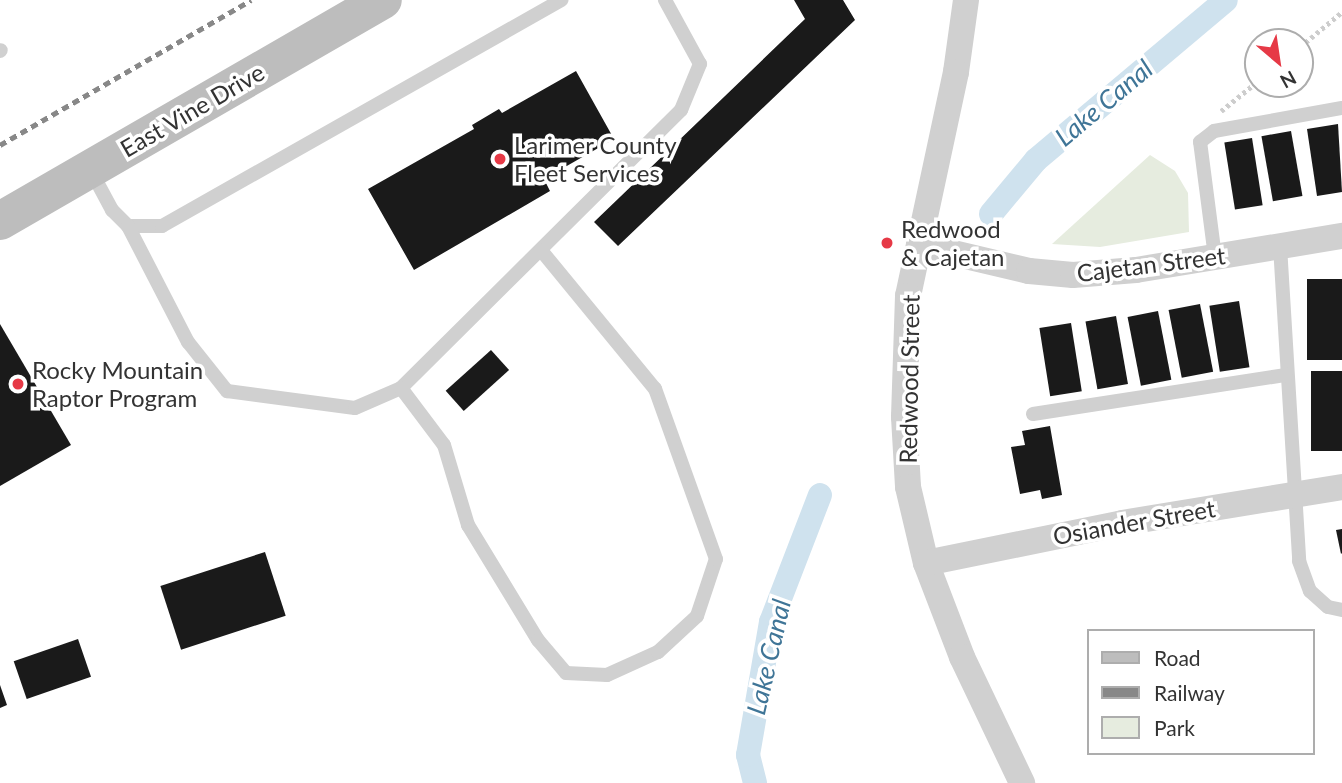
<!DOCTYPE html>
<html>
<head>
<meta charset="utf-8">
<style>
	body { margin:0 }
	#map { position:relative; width:1342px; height:783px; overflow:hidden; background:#fff; font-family:Lato,sans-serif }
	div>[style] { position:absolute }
	.green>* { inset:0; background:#e6ecdf }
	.canal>* { height:24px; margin:-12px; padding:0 12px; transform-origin:12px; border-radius:12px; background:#cfe2ee }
	.building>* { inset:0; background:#1a1a1a; transform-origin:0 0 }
	.path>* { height:4.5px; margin-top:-2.25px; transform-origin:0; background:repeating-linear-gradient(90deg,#cdcdcd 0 3.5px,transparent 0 7px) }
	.lane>* { height:14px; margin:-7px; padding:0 7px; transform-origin:7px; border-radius:7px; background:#d0d0d0 }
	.street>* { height:26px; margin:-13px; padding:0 13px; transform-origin:13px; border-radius:13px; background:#d0d0d0 }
	.secondary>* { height:38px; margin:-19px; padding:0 19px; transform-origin:19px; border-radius:19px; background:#bdbdbd }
	.rail>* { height:5px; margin-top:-2.5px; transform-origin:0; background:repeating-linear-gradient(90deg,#888 0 7px,transparent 0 12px) }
	.dots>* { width:19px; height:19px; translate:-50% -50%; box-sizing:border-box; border:4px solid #fff; border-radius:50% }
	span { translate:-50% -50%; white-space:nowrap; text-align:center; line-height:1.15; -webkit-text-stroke:7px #fff; paint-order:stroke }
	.street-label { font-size:24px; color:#333 }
	.poi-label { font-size:24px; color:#333 }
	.left { translate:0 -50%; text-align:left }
	.water-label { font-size:26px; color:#3f7597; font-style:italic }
	.legend { position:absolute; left:1087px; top:629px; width:228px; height:126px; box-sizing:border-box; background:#fff; border:2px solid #adadad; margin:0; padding:9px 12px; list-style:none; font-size:21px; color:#333 }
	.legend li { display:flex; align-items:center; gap:14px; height:35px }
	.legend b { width:35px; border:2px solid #adadad }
	.north { position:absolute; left:1244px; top:28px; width:70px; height:70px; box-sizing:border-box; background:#fff; border:2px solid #adadad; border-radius:50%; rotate:151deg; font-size:19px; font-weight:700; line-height:28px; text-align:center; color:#333 }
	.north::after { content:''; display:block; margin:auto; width:24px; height:32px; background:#e63946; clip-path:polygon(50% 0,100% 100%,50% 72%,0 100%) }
</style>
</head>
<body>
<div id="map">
	<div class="green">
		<i style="clip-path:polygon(1150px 155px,1175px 171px,1188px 193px,1189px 232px,1100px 247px,1052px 244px)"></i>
	</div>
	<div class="canal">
		<i style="left:991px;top:214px;width:70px;rotate:-50.2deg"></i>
		<i style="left:1036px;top:160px;width:248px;rotate:-40.1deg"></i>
		<i style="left:755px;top:783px;width:29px;rotate:-104deg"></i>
		<i style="left:748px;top:755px;width:135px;rotate:-80.2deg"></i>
		<i style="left:771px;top:622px;width:136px;rotate:-68.9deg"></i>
	</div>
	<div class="building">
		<i style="clip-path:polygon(794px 0,843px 0,855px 20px,618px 246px,594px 222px,805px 19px)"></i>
		<i style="clip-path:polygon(576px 71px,614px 139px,544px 179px,550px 191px,414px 270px,368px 189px,474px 129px,472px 125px,499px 109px,502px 113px)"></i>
		<i style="clip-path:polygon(1338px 124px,1342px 192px,1317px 196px,1307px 129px)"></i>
		<i style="left:1291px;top:131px;width:66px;height:30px;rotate:80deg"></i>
		<i style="left:1252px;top:138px;width:68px;height:28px;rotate:81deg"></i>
		<i style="left:1307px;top:279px;width:35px;height:81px"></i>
		<i style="left:1239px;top:301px;width:67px;height:30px;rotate:81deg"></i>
		<i style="left:1200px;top:304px;width:69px;height:32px;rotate:79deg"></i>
		<i style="left:1158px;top:311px;width:70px;height:31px;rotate:79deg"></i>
		<i style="left:1116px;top:316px;width:69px;height:31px;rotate:80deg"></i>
		<i style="left:1071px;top:323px;width:69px;height:32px;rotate:81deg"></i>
		<i style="clip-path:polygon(0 324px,71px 445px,0 486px)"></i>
		<i style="left:491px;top:350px;width:27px;height:61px;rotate:48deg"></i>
		<i style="left:1342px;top:371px;width:80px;height:31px;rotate:90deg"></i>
		<i style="clip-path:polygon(1050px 426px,1062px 495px,1042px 499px,1040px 490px,1020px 494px,1011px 447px,1025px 445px,1022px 431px)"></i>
		<i style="clip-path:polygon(1342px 529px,1342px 553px,1341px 554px,1336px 530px)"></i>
		<i style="left:265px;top:552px;width:67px;height:110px;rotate:72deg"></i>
		<i style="left:78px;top:639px;width:40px;height:68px;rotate:71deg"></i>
		<i style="clip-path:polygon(0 685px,7px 705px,0 708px)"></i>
	</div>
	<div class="path">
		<i style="left:1300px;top:47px;width:55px;rotate:-39.8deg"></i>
		<i style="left:1221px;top:111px;width:48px;rotate:-39deg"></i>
	</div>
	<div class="lane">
		<i style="left:0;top:51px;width:1px;rotate:-45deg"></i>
		<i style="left:90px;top:169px;width:47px;rotate:61.8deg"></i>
		<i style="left:112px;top:210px;width:23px;rotate:45deg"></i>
		<i style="left:128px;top:226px;width:34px"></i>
		<i style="left:162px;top:226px;width:459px;rotate:-29.5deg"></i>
		<i style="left:128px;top:226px;width:131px;rotate:62.7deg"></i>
		<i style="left:188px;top:342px;width:63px;rotate:51.5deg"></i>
		<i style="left:227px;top:391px;width:129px;rotate:7.6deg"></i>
		<i style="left:355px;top:408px;width:50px;rotate:-23.5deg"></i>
		<i style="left:401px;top:388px;width:395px;rotate:-44.8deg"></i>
		<i style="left:681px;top:110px;width:50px;rotate:-67.6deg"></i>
		<i style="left:700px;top:64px;width:73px;rotate:-118.7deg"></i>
		<i style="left:1280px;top:246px;width:316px;rotate:86.5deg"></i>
		<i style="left:1299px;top:561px;width:32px;rotate:70deg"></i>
		<i style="left:1310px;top:591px;width:24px;rotate:42deg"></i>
		<i style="left:1328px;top:607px;width:14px;rotate:12deg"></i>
		<i style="left:1215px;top:257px;width:116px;rotate:-97.4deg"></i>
		<i style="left:1200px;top:142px;width:18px;rotate:-38deg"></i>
		<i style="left:1214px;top:131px;width:130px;rotate:-10.2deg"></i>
		<i style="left:401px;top:388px;width:71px;rotate:53deg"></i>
		<i style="left:444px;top:445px;width:84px;rotate:73.3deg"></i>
		<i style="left:468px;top:525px;width:135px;rotate:58.7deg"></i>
		<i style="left:538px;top:640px;width:43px;rotate:49.7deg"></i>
		<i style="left:566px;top:673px;width:41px;rotate:2.8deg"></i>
		<i style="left:607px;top:675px;width:56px;rotate:-24.3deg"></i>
		<i style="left:658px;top:652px;width:53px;rotate:-42.7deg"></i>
		<i style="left:697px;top:616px;width:60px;rotate:-71.6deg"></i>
		<i style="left:716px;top:559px;width:181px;rotate:-109.7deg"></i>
		<i style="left:655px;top:389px;width:180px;rotate:-129.4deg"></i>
		<i style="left:1033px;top:414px;width:256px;rotate:-8.8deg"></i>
	</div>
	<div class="street">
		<i style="left:966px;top:0;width:73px;rotate:97.9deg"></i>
		<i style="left:956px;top:72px;width:229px;rotate:102.1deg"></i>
		<i style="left:908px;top:296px;width:121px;rotate:91.9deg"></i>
		<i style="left:904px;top:417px;width:70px;rotate:86.7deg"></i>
		<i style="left:908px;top:487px;width:78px;rotate:76.7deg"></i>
		<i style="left:926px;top:563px;width:101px;rotate:69deg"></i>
		<i style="left:962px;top:657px;width:140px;rotate:64.5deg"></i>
		<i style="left:919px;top:245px;width:113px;rotate:13.3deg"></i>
		<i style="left:1029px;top:271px;width:44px;rotate:5.2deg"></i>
		<i style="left:1073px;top:275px;width:63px;rotate:-4.5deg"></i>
		<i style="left:1136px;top:270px;width:209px;rotate:-9.4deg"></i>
		<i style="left:926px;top:563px;width:200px;rotate:-11.5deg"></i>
		<i style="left:1122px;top:523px;width:223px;rotate:-9.3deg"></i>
	</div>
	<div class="secondary">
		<i style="left:0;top:221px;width:442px;rotate:-30deg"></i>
	</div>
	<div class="rail">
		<i style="left:0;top:145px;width:290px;rotate:-30deg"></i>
	</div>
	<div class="dots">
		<i style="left:500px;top:159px;background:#e63946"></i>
		<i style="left:887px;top:243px;background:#e63946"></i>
		<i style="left:18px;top:384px;background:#e63946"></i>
	</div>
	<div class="street-label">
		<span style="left:192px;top:110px;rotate:-30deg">East Vine Drive</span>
		<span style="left:1151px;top:264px;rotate:-7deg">Cajetan Street</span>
		<span style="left:909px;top:379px;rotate:-89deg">Redwood Street</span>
		<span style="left:1134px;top:522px;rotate:-10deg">Osiander Street</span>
	</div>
	<div class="poi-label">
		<span class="left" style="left:514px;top:159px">Larimer County<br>Fleet Services</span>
		<span class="left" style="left:901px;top:243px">Redwood<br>&amp; Cajetan</span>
		<span class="left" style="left:32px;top:384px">Rocky Mountain<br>Raptor Program</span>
	</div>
	<div class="water-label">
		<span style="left:1104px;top:103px;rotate:-40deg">Lake Canal</span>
		<span style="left:769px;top:657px;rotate:-77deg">Lake Canal</span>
	</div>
	<ul class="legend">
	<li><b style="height:9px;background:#bdbdbd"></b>Road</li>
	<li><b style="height:9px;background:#888"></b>Railway</li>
	<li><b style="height:19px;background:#e6ecdf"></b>Park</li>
	</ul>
	<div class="north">N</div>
</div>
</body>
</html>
